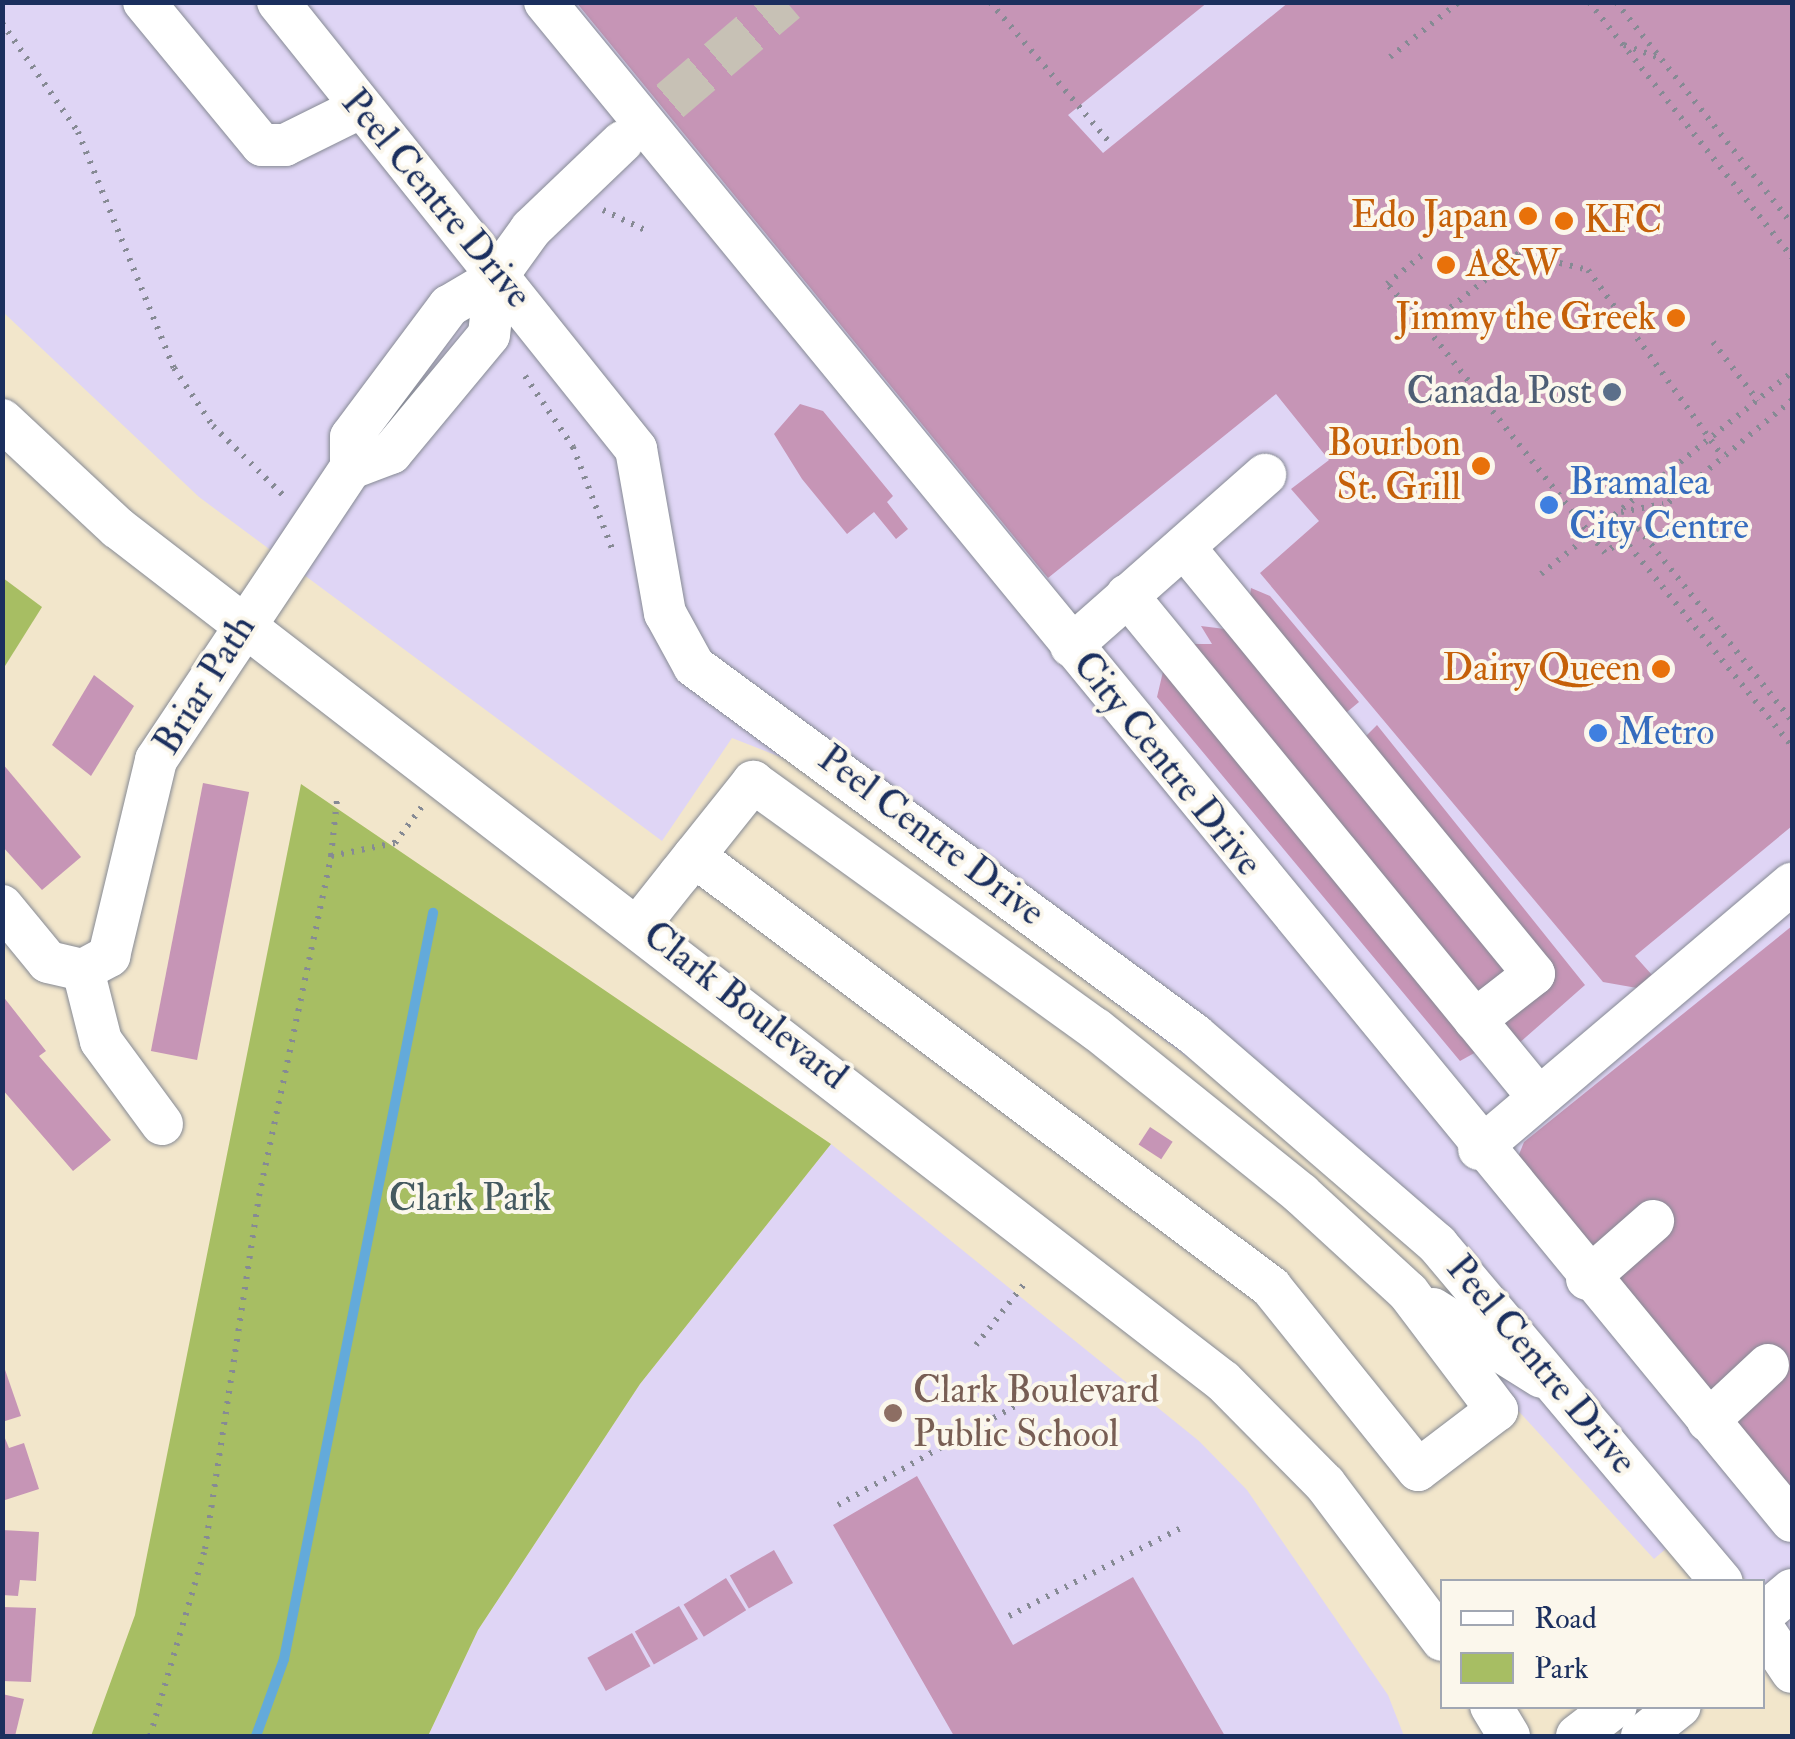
<!DOCTYPE html>
<html>
<head>
<meta charset="utf-8">
<style>
	body { margin:0 }
	#map { position:relative; width:1795px; height:1739px; overflow:hidden; background:#f2e6cb; font-family:"IM FELL Double Pica",serif }
	div>[style] { position:absolute }
	.built>* { inset:0; background:#dfd5f5 }
	.green>* { inset:0; background:#a7be63 }
	.stream>* { height:10px; margin:-5px; padding:0 5px; transform-origin:5px; border-radius:5px; background:#63aada }
	.building>* { inset:0; background:#c695b6; transform-origin:0 0 }
	.minor-tunnel>* { height:42px; margin-top:-21px; transform-origin:0; background:repeating-linear-gradient(90deg,#c7c1b5 0 42px,transparent 0 63px) }
	.path>* { height:6px; margin-top:-3px; transform-origin:0; background:repeating-linear-gradient(90deg,#868a94 0 2.5px,transparent 0 10.5px) }
	.roads { filter:drop-shadow(0 0 2px #868a94) drop-shadow(0 0 2px #868a94) }
	.minor>* { height:42px; margin:-21px; padding:0 21px; transform-origin:21px; border-radius:21px; background:#fff }
	.dots>* { width:28px; height:28px; translate:-50% -50%; box-sizing:border-box; border:5px solid #fbf7ec; border-radius:50% }
	span { translate:-50% -50%; white-space:nowrap; text-align:center; line-height:1.15; -webkit-text-stroke:8px #fbf7ec; paint-order:stroke }
	.street-label { font-size:38px; color:#1b2f5e }
	.food-label { font-size:38px; color:#c56008 }
	.right { translate:-100% -50%; text-align:right }
	.left { translate:0 -50%; text-align:left }
	.service-label { font-size:38px; color:#4e5e75 }
	.shop-label { font-size:38px; color:#366cbe }
	.park-label { font-size:38px; color:#455a60 }
	.education-label { font-size:38px; color:#785e54 }
	.frame { position:absolute; inset:0; border:5px solid #1b2f5e; pointer-events:none }
	.legend { position:absolute; left:1440px; top:1579px; width:325px; height:130px; box-sizing:border-box; background:#fbf7ec; border:2px solid #a1a7b3; margin:0; padding:12px 18px; list-style:none; font-size:30px; color:#1b2f5e }
	.legend li { display:flex; align-items:center; gap:20px; height:50px }
	.legend b { width:50px; border:2px solid #a1a7b3 }
</style>
</head>
<body>
<div id="map">
	<div class="built">
		<i style="clip-path:polygon(2px 3px,1792px 3px,1792px 1639px,1763px 1602px,1762px 1582px,1746px 1581px,1698px 1521px,1654px 1559px,1468px 1356px,1494px 1335px,1428px 1262px,1211px 1075px,798px 764px,732px 738px,662px 841px,199px 497px,3px 312px)"></i>
		<i style="clip-path:polygon(831px 1144px,1199px 1441px,1247px 1490px,1388px 1695px,1404px 1736px,428px 1736px,478px 1630px,640px 1384px)"></i>
	</div>
	<div class="green">
		<i style="clip-path:polygon(3px 578px,42px 607px,5px 666px,2px 663px)"></i>
		<i style="clip-path:polygon(301px 784px,831px 1144px,640px 1384px,478px 1630px,428px 1736px,91px 1736px,135px 1615px)"></i>
	</div>
	<div class="stream">
		<i style="left:256px;top:1736px;width:82px;rotate:-70deg"></i>
		<i style="left:284px;top:1659px;width:761px;rotate:-78.7deg"></i>
	</div>
	<div class="building">
		<i style="clip-path:polygon(576px 2px,1208px 2px,1068px 115px,1103px 153px,1289px 2px,1792px 2px,1792px 826px,1635px 956px,1652px 975px,1637px 988px,1603px 982px,1260px 573px,1319px 521px,1291px 489px,1329px 460px,1276px 394px,1048px 578px)"></i>
		<i style="clip-path:polygon(800px 404px,823px 411px,893px 496px,887px 502px,908px 529px,896px 539px,874px 512px,847px 534px,802px 479px,774px 434px)"></i>
		<i style="clip-path:polygon(1251px 588px,1270px 596px,1359px 702px,1341px 717px,1362px 740px,1377px 725px,1585px 985px,1491px 1068px,1478px 1051px,1460px 1061px,1157px 697px,1166px 659px,1182px 644px,1212px 644px,1201px 626px,1233px 630px,1248px 613px)"></i>
		<i style="clip-path:polygon(94px 675px,134px 706px,91px 776px,52px 745px)"></i>
		<i style="clip-path:polygon(2px 763px,81px 857px,42px 890px,2px 846px)"></i>
		<i style="left:203px;top:783px;width:47px;height:273px;rotate:11deg"></i>
		<i style="clip-path:polygon(1792px 926px,1792px 1492px,1518px 1157px,1524px 1142px)"></i>
		<i style="clip-path:polygon(2px 995px,46px 1051px,39px 1056px,111px 1140px,73px 1171px,2px 1089px)"></i>
		<i style="left:1150px;top:1127px;width:27px;height:21px;rotate:33deg"></i>
		<i style="clip-path:polygon(2px 1361px,21px 1416px,2px 1422px)"></i>
		<i style="clip-path:polygon(2px 1431px,9px 1448px,24px 1443px,39px 1489px,2px 1501px)"></i>
		<i style="clip-path:polygon(917px 1476px,1013px 1645px,1133px 1577px,1225px 1736px,954px 1736px,833px 1525px)"></i>
		<i style="clip-path:polygon(2px 1530px,39px 1532px,36px 1581px,20px 1580px,18px 1596px,2px 1595px)"></i>
		<i style="left:774px;top:1550px;width:38px;height:51px;rotate:60deg"></i>
		<i style="left:726px;top:1578px;width:38px;height:50px;rotate:58deg"></i>
		<i style="left:679px;top:1606px;width:38px;height:51px;rotate:60deg"></i>
		<i style="clip-path:polygon(2px 1607px,36px 1608px,31px 1682px,2px 1681px)"></i>
		<i style="left:632px;top:1633px;width:38px;height:51px;rotate:61deg"></i>
		<i style="clip-path:polygon(2px 1694px,24px 1699px,15px 1736px,2px 1736px)"></i>
	</div>
	<div class="minor-tunnel">
		<i style="left:622px;top:142px;width:216px;rotate:-40.5deg"></i>
	</div>
	<div class="path">
		<i style="left:990px;top:2px;width:184px;rotate:49.6deg"></i>
		<i style="left:1589px;top:2px;width:326px;rotate:51.5deg"></i>
		<i style="left:1616px;top:2px;width:283px;rotate:51.6deg"></i>
		<i style="left:2px;top:23px;width:133px;rotate:55.1deg"></i>
		<i style="left:78px;top:132px;width:255px;rotate:67.9deg"></i>
		<i style="left:174px;top:368px;width:70px;rotate:56.1deg"></i>
		<i style="left:213px;top:426px;width:104px;rotate:44.6deg"></i>
		<i style="left:1624px;top:45px;width:37px;rotate:20deg"></i>
		<i style="left:1390px;top:57px;width:88px;rotate:-38.6deg"></i>
		<i style="left:603px;top:210px;width:51px;rotate:25.6deg"></i>
		<i style="left:1426px;top:327px;width:58px;rotate:-132.2deg"></i>
		<i style="left:1387px;top:284px;width:52px;rotate:-39.5deg"></i>
		<i style="left:1713px;top:342px;width:74px;rotate:52.7deg"></i>
		<i style="left:525px;top:376px;width:86px;rotate:55.9deg"></i>
		<i style="left:573px;top:447px;width:111px;rotate:69deg"></i>
		<i style="left:1792px;top:400px;width:200px;rotate:140.3deg"></i>
		<i style="left:1638px;top:528px;width:247px;rotate:51.4deg"></i>
		<i style="left:1621px;top:512px;width:43px;rotate:-10.8deg"></i>
		<i style="left:1609px;top:521px;width:290px;rotate:50.9deg"></i>
		<i style="left:1638px;top:528px;width:41px;rotate:142.9deg"></i>
		<i style="left:1605px;top:553px;width:288px;rotate:-128.4deg"></i>
		<i style="left:1426px;top:327px;width:119px;rotate:-38.5deg"></i>
		<i style="left:1519px;top:253px;width:71px;rotate:13.8deg"></i>
		<i style="left:1588px;top:270px;width:231px;rotate:54.2deg"></i>
		<i style="left:1541px;top:574px;width:322px;rotate:-38.8deg"></i>
		<i style="left:331px;top:856px;width:56px;rotate:-83.9deg"></i>
		<i style="left:976px;top:1345px;width:79px;rotate:-51.7deg"></i>
		<i style="left:838px;top:1505px;width:228px;rotate:-29.2deg"></i>
		<i style="left:1009px;top:1616px;width:195px;rotate:-27.1deg"></i>
		<i style="left:150px;top:1736px;width:195px;rotate:-73.6deg"></i>
		<i style="left:205px;top:1549px;width:357px;rotate:-81.3deg"></i>
		<i style="left:259px;top:1196px;width:348px;rotate:-78deg"></i>
		<i style="left:331px;top:856px;width:65px;rotate:-11.5deg"></i>
		<i style="left:395px;top:843px;width:47px;rotate:-53.6deg"></i>
	</div>
	<div class="roads">
		<div class="minor">
			<i style="left:144px;top:2px;width:185px;rotate:50.5deg"></i>
			<i style="left:262px;top:145px;width:23px"></i>
			<i style="left:285px;top:145px;width:84px;rotate:-26.3deg"></i>
			<i style="left:278px;top:2px;width:573px;rotate:51.31deg"></i>
			<i style="left:636px;top:449px;width:167px;rotate:80deg"></i>
			<i style="left:665px;top:613px;width:60px;rotate:61.3deg"></i>
			<i style="left:694px;top:666px;width:622px;rotate:36.37deg"></i>
			<i style="left:1195px;top:1035px;width:320px;rotate:40.8deg"></i>
			<i style="left:1437px;top:1244px;width:442px;rotate:49.9deg"></i>
			<i style="left:545px;top:2px;width:1965px;rotate:50.62deg"></i>
			<i style="left:2px;top:420px;width:158px;rotate:43deg"></i>
			<i style="left:118px;top:528px;width:1396px;rotate:37.67deg"></i>
			<i style="left:1223px;top:1381px;width:145px;rotate:45.3deg"></i>
			<i style="left:1325px;top:1484px;width:195px;rotate:53.1deg"></i>
			<i style="left:351px;top:468px;width:43px;rotate:-20.6deg"></i>
			<i style="left:391px;top:453px;width:153px;rotate:-50.3deg"></i>
			<i style="left:489px;top:335px;width:56px;rotate:-83.9deg"></i>
			<i style="left:1184px;top:547px;width:552px;rotate:50.66deg"></i>
			<i style="left:1534px;top:974px;width:75px;rotate:142.1deg"></i>
			<i style="left:1127px;top:595px;width:650px;rotate:50.68deg"></i>
			<i style="left:1071px;top:646px;width:259px;rotate:-41.4deg"></i>
			<i style="left:2px;top:906px;width:72px;rotate:50.6deg"></i>
			<i style="left:48px;top:962px;width:36px;rotate:13deg"></i>
			<i style="left:83px;top:970px;width:30px;rotate:-28deg"></i>
			<i style="left:109px;top:956px;width:202px;rotate:-76.5deg"></i>
			<i style="left:156px;top:760px;width:351px;rotate:-56.3deg"></i>
			<i style="left:351px;top:468px;width:31px;rotate:-90deg"></i>
			<i style="left:351px;top:437px;width:164px;rotate:-53.2deg"></i>
			<i style="left:449px;top:306px;width:53px;rotate:-30.4deg"></i>
			<i style="left:495px;top:279px;width:62px;rotate:-54.2deg"></i>
			<i style="left:531px;top:229px;width:126px;rotate:-43.7deg"></i>
			<i style="left:640px;top:924px;width:63px;rotate:-51.5deg"></i>
			<i style="left:679px;top:875px;width:24px;rotate:-52deg"></i>
			<i style="left:694px;top:856px;width:95px;rotate:-51.4deg"></i>
			<i style="left:753px;top:782px;width:423px;rotate:35.8deg"></i>
			<i style="left:1096px;top:1029px;width:263px;rotate:38.8deg"></i>
			<i style="left:1301px;top:1194px;width:145px;rotate:42.5deg"></i>
			<i style="left:1408px;top:1292px;width:148px;rotate:53deg"></i>
			<i style="left:1497px;top:1410px;width:99px;rotate:142.8deg"></i>
			<i style="left:1418px;top:1470px;width:235px;rotate:-128.8deg"></i>
			<i style="left:1271px;top:1287px;width:720px;rotate:-143.24deg"></i>
			<i style="left:83px;top:970px;width:73px;rotate:75.8deg"></i>
			<i style="left:101px;top:1041px;width:103px;rotate:53.7deg"></i>
			<i style="left:1479px;top:1149px;width:410px;rotate:-40.3deg"></i>
			<i style="left:1587px;top:1279px;width:88px;rotate:-41.3deg"></i>
			<i style="left:1433px;top:1309px;width:128px;rotate:32deg"></i>
			<i style="left:1708px;top:1421px;width:82px;rotate:-43deg"></i>
			<i style="left:1762px;top:1615px;width:39px;rotate:-40deg"></i>
			<i style="left:1762px;top:1627px;width:54px;rotate:56.3deg"></i>
			<i style="left:1491px;top:1706px;width:35px;rotate:59deg"></i>
			<i style="left:1577px;top:1736px;width:49px;rotate:-37.6deg"></i>
			<i style="left:1642px;top:1736px;width:48px;rotate:-38.3deg"></i>
		</div>
	</div>
	<div class="dots">
		<i style="left:1528px;top:216px;background:#e8710a"></i>
		<i style="left:1564px;top:221px;background:#e8710a"></i>
		<i style="left:1446px;top:265px;background:#e8710a"></i>
		<i style="left:1676px;top:318px;background:#e8710a"></i>
		<i style="left:1612px;top:392px;background:#5c6f8a"></i>
		<i style="left:1481px;top:466px;background:#e8710a"></i>
		<i style="left:1549px;top:505px;background:#3f7fe0"></i>
		<i style="left:1661px;top:669px;background:#e8710a"></i>
		<i style="left:1598px;top:733px;background:#3f7fe0"></i>
		<i style="left:893px;top:1413px;background:#8d6e63"></i>
	</div>
	<div class="street-label">
		<span style="left:436px;top:199px;rotate:50deg">Peel Centre Drive</span>
		<span style="left:205px;top:685px;rotate:-58deg">Briar Path</span>
		<span style="left:1167px;top:764px;rotate:51deg">City Centre Drive</span>
		<span style="left:931px;top:836px;rotate:37deg">Peel Centre Drive</span>
		<span style="left:745px;top:1006px;rotate:38deg">Clark Boulevard</span>
		<span style="left:1541px;top:1365px;rotate:50deg">Peel Centre Drive</span>
	</div>
	<div class="food-label">
		<span class="right" style="left:1508px;top:216px">Edo Japan</span>
		<span class="left" style="left:1584px;top:221px">KFC</span>
		<span class="left" style="left:1466px;top:265px">A&amp;W</span>
		<span class="right" style="left:1656px;top:318px">Jimmy the Greek</span>
		<span class="right" style="left:1461px;top:466px">Bourbon<br>St. Grill</span>
		<span class="right" style="left:1641px;top:669px">Dairy Queen</span>
	</div>
	<div class="service-label">
		<span class="right" style="left:1592px;top:392px">Canada Post</span>
	</div>
	<div class="shop-label">
		<span class="left" style="left:1569px;top:505px">Bramalea<br>City Centre</span>
		<span class="left" style="left:1618px;top:733px">Metro</span>
	</div>
	<div class="park-label">
		<span style="left:470px;top:1199px">Clark Park</span>
	</div>
	<div class="education-label">
		<span class="left" style="left:913px;top:1413px">Clark Boulevard<br>Public School</span>
	</div>
	<div class="frame"></div>
	<ul class="legend">
	<li><b style="height:12px;background:#fff"></b>Road</li>
	<li><b style="height:28px;background:#a7be63"></b>Park</li>
	</ul>
</div>
</body>
</html>
